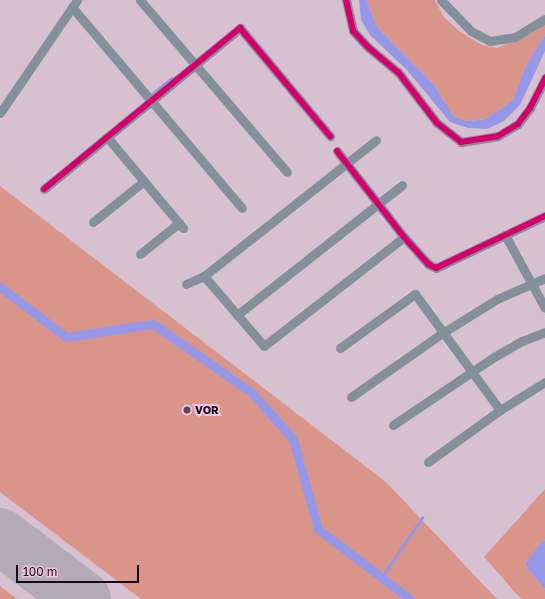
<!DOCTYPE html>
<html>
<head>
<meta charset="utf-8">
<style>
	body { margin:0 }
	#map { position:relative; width:545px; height:599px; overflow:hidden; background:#d7c0d0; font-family:"Golos Text",sans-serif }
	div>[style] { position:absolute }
	.green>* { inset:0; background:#da958b }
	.water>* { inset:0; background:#9597e6 }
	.stream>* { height:2.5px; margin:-1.25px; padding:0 1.25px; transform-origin:1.25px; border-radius:1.25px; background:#9597e6 }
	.canal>* { height:9px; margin:-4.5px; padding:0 4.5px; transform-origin:4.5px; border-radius:4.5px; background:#9597e6 }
	.runway>* { height:56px; margin:-28px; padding:0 28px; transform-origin:28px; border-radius:28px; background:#b4a9b6 }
	.street>* { height:9px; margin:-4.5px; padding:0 4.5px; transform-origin:4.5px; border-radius:4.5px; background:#83909c }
	.cycleway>* { height:6px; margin:-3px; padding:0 3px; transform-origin:3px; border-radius:3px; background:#d6006c }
	.dots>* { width:11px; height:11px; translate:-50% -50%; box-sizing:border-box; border:2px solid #edc4e1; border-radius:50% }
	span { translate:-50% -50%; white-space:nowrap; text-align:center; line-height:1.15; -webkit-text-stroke:4px #edc4e1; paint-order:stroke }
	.poi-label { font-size:11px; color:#180b15; font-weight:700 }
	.left { translate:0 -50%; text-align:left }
	.scale { position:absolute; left:16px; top:565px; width:123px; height:18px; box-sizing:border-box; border:2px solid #180b15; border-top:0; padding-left:5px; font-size:12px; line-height:14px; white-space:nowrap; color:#180b15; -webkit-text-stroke:3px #edc4e1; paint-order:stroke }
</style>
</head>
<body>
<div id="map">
	<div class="green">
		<i style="clip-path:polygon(367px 0,435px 0,443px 16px,460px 32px,482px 45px,497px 48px,534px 32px,545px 24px,545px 35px,527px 63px,513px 100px,486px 119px,468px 121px,454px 117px,434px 85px,376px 26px)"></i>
		<i style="clip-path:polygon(0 186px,386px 482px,497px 599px,141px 599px,0 492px)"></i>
		<i style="clip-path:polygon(545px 489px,545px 540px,536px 548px,525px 565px,545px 589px,545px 599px,521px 599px,484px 557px)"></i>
		<i style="clip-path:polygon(0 586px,17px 599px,0 599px)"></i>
	</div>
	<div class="water">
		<i style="clip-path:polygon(359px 0,367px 0,376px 26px,434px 85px,454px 117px,468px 121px,486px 119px,513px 100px,527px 63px,545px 35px,545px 51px,520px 105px,504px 121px,487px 129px,468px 128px,450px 122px,407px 70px,370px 35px,361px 20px)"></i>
		<i style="clip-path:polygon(545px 540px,545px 589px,525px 565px,536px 548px)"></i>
	</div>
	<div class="stream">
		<i style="left:151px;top:95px;width:27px;rotate:-39deg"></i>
		<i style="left:381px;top:578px;width:73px;rotate:-55.7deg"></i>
	</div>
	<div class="canal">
		<i style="left:0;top:287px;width:83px;rotate:37.1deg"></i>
		<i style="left:66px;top:337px;width:88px;rotate:-8.5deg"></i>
		<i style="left:153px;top:324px;width:119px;rotate:34.8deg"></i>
		<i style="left:251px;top:392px;width:63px;rotate:48.2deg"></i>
		<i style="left:293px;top:439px;width:93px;rotate:74.5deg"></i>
		<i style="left:318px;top:529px;width:116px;rotate:37.3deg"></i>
	</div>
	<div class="runway">
		<i style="left:0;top:536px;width:104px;rotate:37.2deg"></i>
	</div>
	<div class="street">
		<i style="left:140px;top:0;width:226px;rotate:49.5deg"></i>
		<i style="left:346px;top:0;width:32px;rotate:77deg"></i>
		<i style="left:353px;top:31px;width:23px;rotate:47deg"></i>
		<i style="left:369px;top:48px;width:38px;rotate:40deg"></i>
		<i style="left:398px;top:72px;width:64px;rotate:52.6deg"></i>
		<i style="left:437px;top:123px;width:31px;rotate:38deg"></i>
		<i style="left:461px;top:142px;width:37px;rotate:-9deg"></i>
		<i style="left:498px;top:136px;width:23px;rotate:-31deg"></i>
		<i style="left:518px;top:124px;width:20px;rotate:-53deg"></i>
		<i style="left:530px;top:108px;width:34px;rotate:-63deg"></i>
		<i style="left:441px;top:0;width:43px;rotate:45.9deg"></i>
		<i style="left:471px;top:31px;width:21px;rotate:28deg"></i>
		<i style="left:490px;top:41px;width:25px;rotate:-9deg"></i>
		<i style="left:515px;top:37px;width:35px;rotate:-31deg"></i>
		<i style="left:72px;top:7px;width:263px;rotate:49.8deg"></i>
		<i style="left:0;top:113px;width:137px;rotate:-55.7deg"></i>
		<i style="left:107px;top:137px;width:119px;rotate:50.1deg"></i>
		<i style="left:337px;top:151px;width:109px;rotate:52.1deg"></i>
		<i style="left:404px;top:237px;width:36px;rotate:48deg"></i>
		<i style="left:428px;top:264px;width:9px;rotate:27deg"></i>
		<i style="left:436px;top:268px;width:121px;rotate:-25.5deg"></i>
		<i style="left:44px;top:189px;width:254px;rotate:-39.4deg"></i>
		<i style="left:240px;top:28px;width:141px;rotate:50.2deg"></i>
		<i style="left:93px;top:222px;width:65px;rotate:-38.8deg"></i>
		<i style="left:505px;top:235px;width:83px;rotate:61.3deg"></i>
		<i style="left:140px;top:254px;width:50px;rotate:-38.5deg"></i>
		<i style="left:204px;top:276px;width:92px;rotate:49.4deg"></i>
		<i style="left:264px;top:346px;width:177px;rotate:-37.9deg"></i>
		<i style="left:186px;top:284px;width:20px;rotate:-24deg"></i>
		<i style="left:204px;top:276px;width:219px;rotate:-38.3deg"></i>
		<i style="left:237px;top:315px;width:210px;rotate:-38.2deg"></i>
		<i style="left:340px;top:348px;width:92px;rotate:-35.8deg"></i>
		<i style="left:415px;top:294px;width:144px;rotate:53.8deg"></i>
		<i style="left:351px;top:397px;width:113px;rotate:-35deg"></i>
		<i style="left:444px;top:332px;width:62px;rotate:-31.9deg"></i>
		<i style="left:497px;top:299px;width:52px;rotate:-23.6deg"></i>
		<i style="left:393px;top:425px;width:122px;rotate:-34deg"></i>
		<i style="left:494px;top:357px;width:32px;rotate:-30deg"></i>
		<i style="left:522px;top:341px;width:25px;rotate:-21deg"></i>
		<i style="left:428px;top:462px;width:89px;rotate:-35.8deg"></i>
		<i style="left:500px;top:410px;width:53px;rotate:-31.9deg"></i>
	</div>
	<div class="cycleway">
		<i style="left:346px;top:0;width:32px;rotate:77deg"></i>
		<i style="left:353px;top:31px;width:23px;rotate:47deg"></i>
		<i style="left:369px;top:48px;width:38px;rotate:40deg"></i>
		<i style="left:398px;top:72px;width:64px;rotate:52.6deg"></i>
		<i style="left:437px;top:123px;width:31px;rotate:38deg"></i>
		<i style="left:461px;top:142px;width:37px;rotate:-9deg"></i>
		<i style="left:498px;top:136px;width:23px;rotate:-31deg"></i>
		<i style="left:518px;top:124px;width:20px;rotate:-53deg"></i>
		<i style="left:530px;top:108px;width:34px;rotate:-63deg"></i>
		<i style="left:337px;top:151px;width:109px;rotate:52.1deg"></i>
		<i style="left:404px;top:237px;width:36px;rotate:48deg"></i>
		<i style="left:428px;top:264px;width:9px;rotate:27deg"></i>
		<i style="left:436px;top:268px;width:121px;rotate:-25.5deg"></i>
		<i style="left:44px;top:189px;width:254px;rotate:-39.4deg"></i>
		<i style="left:240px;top:28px;width:141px;rotate:50.2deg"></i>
	</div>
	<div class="dots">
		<i style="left:187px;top:410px;background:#5b4a56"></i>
	</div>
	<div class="poi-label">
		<span class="left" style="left:195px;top:410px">VOR</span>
	</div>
	<div class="scale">100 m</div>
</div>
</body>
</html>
